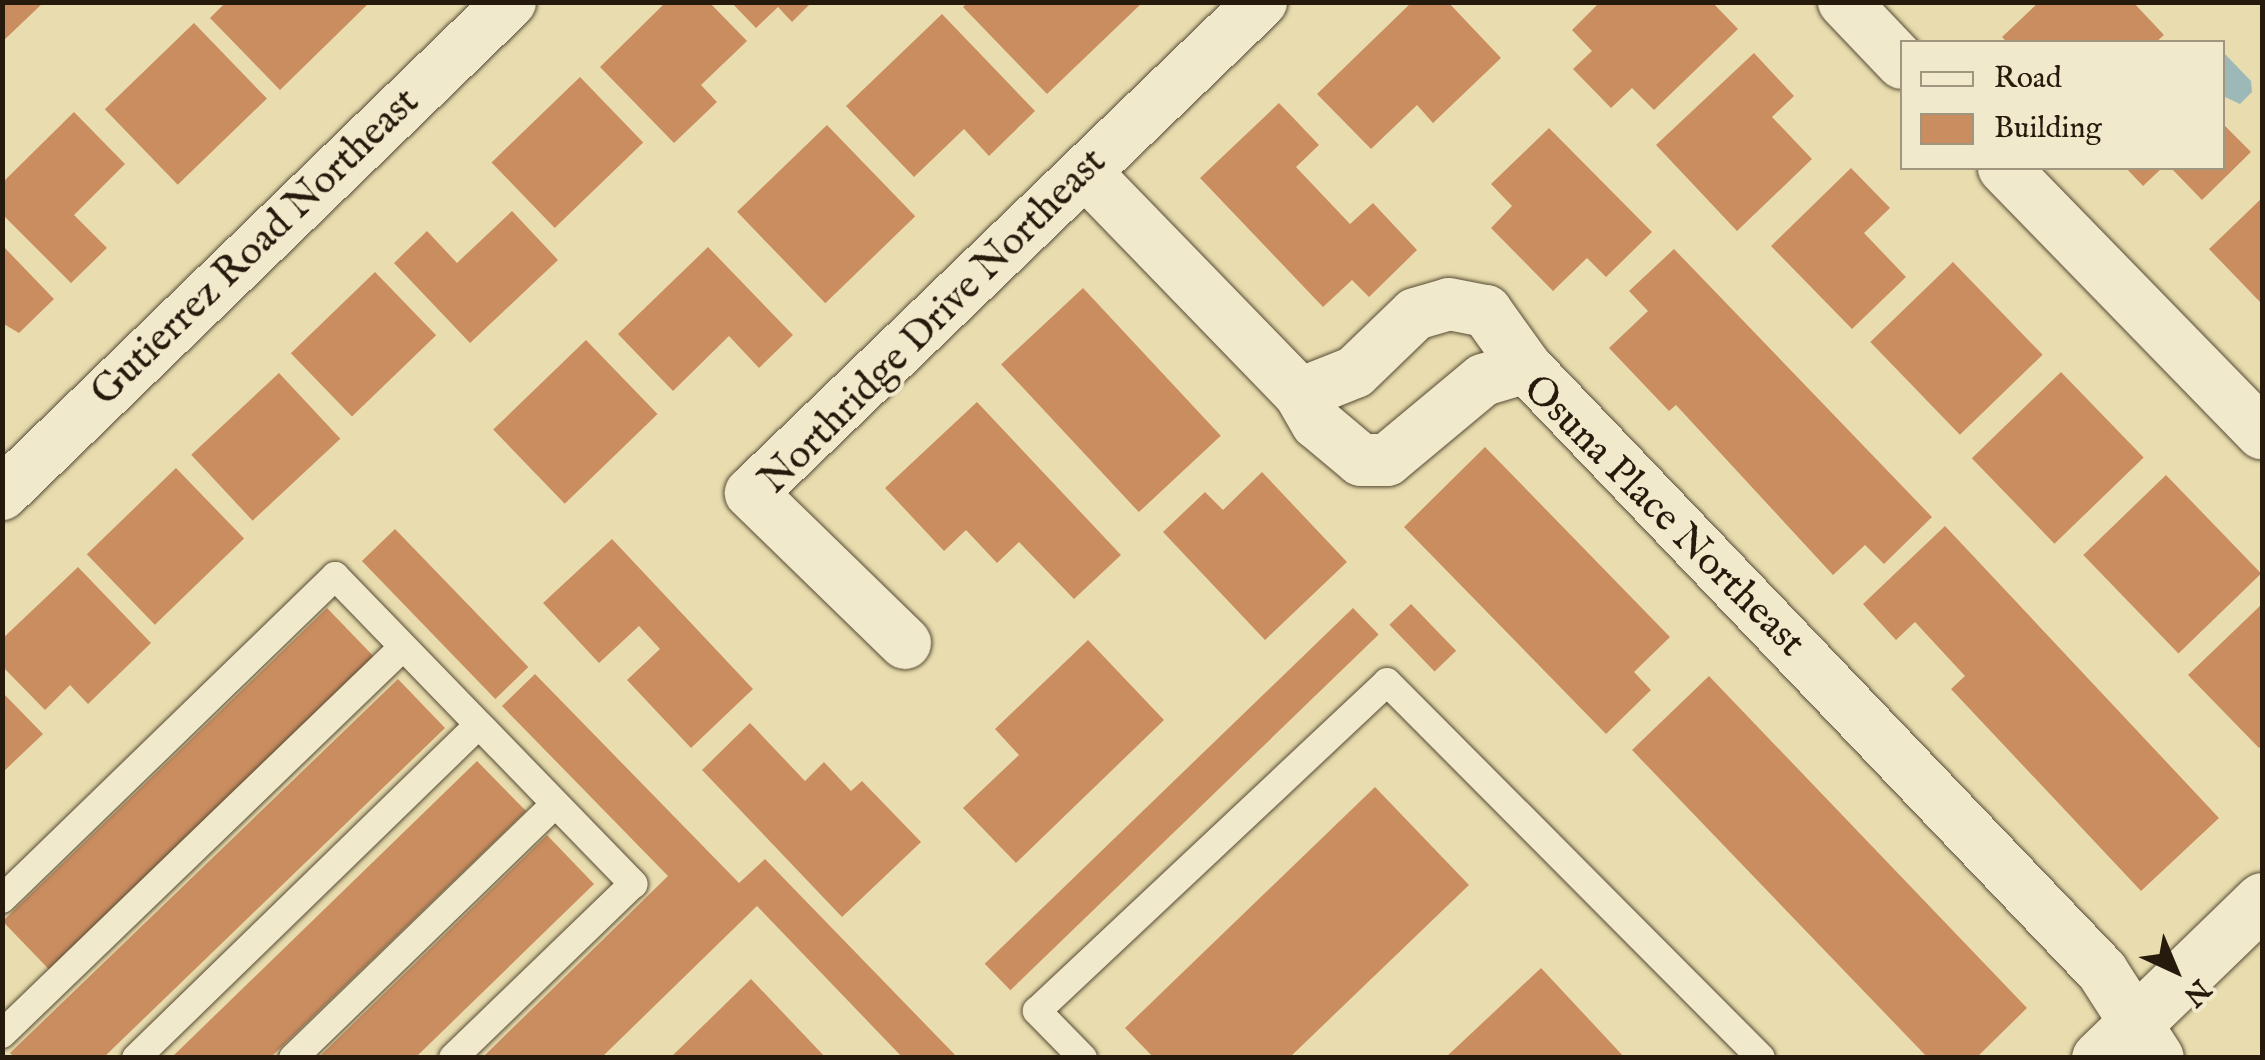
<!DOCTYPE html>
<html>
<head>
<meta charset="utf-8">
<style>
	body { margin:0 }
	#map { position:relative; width:2265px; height:1060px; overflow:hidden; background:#e9ddaf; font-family:"IM FELL English",serif }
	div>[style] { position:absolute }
	.water>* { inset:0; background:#9db9b7 }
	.building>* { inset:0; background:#ca8d60; transform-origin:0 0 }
	.roads { filter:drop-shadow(0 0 2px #574b35) drop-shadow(0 0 2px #574b35) }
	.lane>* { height:28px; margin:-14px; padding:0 14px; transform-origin:14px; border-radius:14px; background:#f1e9cb }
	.street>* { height:52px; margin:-26px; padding:0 26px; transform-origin:26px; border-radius:26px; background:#f1e9cb }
	.secondary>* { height:55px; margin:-27.5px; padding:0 27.5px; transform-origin:27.5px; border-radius:27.5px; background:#f1e9cb }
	span { translate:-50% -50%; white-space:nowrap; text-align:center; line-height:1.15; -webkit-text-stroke:8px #f1e9cb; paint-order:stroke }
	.street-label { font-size:40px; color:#261a0c }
	.frame { position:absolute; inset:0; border:5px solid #261a0c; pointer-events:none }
	.legend { position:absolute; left:1900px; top:40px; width:325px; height:130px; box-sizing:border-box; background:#f1e9cb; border:2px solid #a0967f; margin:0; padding:12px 18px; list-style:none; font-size:30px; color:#261a0c }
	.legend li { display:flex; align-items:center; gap:20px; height:50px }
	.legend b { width:50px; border:2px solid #a0967f }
	.north { position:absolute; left:2125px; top:920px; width:100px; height:100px; -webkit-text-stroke:8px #f1e9cb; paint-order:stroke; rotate:136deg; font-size:28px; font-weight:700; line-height:40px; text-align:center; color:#261a0c }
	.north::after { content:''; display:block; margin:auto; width:35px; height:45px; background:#261a0c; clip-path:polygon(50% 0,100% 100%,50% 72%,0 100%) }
</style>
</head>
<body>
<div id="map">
	<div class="water">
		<i style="clip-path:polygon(2223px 52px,2251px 81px,2252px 92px,2240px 104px,2223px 96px)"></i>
	</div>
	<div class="building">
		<i style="clip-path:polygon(2px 2px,44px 2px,2px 42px)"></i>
		<i style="clip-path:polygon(226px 2px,370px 2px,280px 90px,210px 18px)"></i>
		<i style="clip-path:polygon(666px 2px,709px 2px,747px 41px,701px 85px,717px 102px,674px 143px,600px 67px)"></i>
		<i style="clip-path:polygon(731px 2px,812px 2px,792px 22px,778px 7px,756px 28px)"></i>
		<i style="clip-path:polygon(968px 2px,1143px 2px,1047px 94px,963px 7px)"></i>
		<i style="clip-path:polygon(1412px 2px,1448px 2px,1501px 58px,1433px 123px,1417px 105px,1371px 149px,1317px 94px)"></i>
		<i style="clip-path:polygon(1600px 2px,1712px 2px,1738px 29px,1654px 110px,1632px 88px,1611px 108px,1573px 69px,1592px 51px,1572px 30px)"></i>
		<i style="clip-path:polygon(2039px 2px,2133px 2px,2164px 35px,2156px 42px,2007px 42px,2002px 37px)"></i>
		<i style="clip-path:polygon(942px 14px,1035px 111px,989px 156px,964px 129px,914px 177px,846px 106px)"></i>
		<i style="left:194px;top:23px;width:105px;height:124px;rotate:46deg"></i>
		<i style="clip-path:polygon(1754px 53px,1794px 96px,1772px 117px,1812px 159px,1737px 231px,1656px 145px)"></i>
		<i style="left:580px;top:77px;width:91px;height:123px;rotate:46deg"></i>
		<i style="clip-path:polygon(1279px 103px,1319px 145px,1296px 167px,1350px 224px,1373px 203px,1417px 250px,1369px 297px,1352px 280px,1323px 307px,1200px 178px)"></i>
		<i style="clip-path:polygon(74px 112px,125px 164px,74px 215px,107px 248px,71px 283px,2px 214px,2px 183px)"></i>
		<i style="clip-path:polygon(2222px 123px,2251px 152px,2202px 200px,2171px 168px,2222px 168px)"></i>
		<i style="left:827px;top:125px;width:127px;height:125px;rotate:46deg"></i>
		<i style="clip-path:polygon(1549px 128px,1652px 232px,1606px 277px,1587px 258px,1553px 291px,1491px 228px,1512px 206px,1491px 184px)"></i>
		<i style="clip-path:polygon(1851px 168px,1890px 208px,1864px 233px,1906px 277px,1852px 329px,1771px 246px)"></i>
		<i style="clip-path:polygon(2126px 168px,2162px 168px,2143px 186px)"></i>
		<i style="clip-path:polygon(2262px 198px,2262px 304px,2209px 249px)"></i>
		<i style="clip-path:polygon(512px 211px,558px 260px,470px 343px,394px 263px,427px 231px,457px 263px)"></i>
		<i style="clip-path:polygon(2px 245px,54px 299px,19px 333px,2px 323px)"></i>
		<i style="clip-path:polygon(708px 247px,793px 335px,759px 368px,729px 336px,673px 391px,618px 334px)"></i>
		<i style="clip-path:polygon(1674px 249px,1932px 517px,1884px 564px,1865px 545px,1833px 575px,1676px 405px,1669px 411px,1609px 348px,1648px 311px,1629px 291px)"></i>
		<i style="left:1953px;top:262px;width:129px;height:115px;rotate:46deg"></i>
		<i style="left:375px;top:272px;width:88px;height:117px;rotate:46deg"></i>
		<i style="left:1083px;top:288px;width:202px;height:112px;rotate:47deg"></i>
		<i style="left:586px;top:340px;width:103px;height:129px;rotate:46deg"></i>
		<i style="left:2061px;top:372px;width:119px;height:124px;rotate:46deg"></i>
		<i style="left:279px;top:373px;width:90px;height:120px;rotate:47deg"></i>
		<i style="clip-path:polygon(977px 402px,1121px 555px,1074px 599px,1019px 542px,997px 563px,966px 530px,944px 551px,885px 488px)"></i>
		<i style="clip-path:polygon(1485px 447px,1670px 637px,1634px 672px,1651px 690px,1606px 734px,1404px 527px)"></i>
		<i style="left:176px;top:468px;width:98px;height:124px;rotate:46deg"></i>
		<i style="clip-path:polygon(1262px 472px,1347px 562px,1265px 640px,1163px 532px,1205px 492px,1223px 510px)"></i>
		<i style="left:2166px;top:475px;width:137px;height:115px;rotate:46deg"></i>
		<i style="clip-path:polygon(1945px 526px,2219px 818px,2141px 891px,1951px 689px,1965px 676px,1915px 622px,1896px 640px,1863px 604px)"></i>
		<i style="left:395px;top:529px;width:192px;height:46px;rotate:46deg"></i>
		<i style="clip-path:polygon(612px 539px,753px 689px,691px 748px,627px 680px,660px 649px,639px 626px,599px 663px,543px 603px)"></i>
		<i style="clip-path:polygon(78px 567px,151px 643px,88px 704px,70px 685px,45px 710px,2px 666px,2px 639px)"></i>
		<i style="left:1411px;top:604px;width:65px;height:30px;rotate:46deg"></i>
		<i style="clip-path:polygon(2262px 604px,2262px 745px,2259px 748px,2188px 675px)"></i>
		<i style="left:327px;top:608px;width:68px;height:451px;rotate:46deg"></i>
		<i style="left:1353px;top:608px;width:37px;height:512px;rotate:46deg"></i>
		<i style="clip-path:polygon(1088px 640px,1164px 720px,1016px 863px,963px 808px,1019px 755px,995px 729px)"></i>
		<i style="clip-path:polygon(535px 674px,739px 883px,765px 859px,958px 1058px,903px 1058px,757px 906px,601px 1058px,482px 1058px,668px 876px,502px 706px)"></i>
		<i style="clip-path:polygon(1709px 676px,2027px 1008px,1976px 1058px,1928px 1058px,1632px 750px)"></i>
		<i style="clip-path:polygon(398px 679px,445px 728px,103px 1058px,15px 1058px,10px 1053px)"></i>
		<i style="clip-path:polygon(2px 692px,43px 734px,2px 773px)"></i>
		<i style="clip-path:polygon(750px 723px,805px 781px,824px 762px,851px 791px,862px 781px,921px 842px,842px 917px,702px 770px)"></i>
		<i style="clip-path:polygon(477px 761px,526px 811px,270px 1058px,171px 1058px)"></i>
		<i style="clip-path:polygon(1375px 787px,1469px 885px,1289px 1058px,1154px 1058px,1125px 1028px)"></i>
		<i style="clip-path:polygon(547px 835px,594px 884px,415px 1058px,318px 1058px)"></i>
		<i style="clip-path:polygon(1541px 968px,1625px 1058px,1445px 1058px)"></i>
		<i style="clip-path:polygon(751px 979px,826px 1058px,670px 1058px)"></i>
	</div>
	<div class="roads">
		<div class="lane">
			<i style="left:2px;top:899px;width:464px;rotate:-44.1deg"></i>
			<i style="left:335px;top:576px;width:429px;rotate:45.9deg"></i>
			<i style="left:633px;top:884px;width:250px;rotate:136deg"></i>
			<i style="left:2px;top:1034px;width:557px;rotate:-43.98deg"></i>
			<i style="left:136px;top:1058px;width:478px;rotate:-44.2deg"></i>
			<i style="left:293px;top:1058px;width:365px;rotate:-44.1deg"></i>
			<i style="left:1083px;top:1058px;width:66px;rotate:-134.4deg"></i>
			<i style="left:1037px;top:1011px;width:480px;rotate:-43.2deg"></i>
			<i style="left:1387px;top:682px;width:530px;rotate:45.15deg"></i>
		</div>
		<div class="street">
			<i style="left:1844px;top:2px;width:84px;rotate:46.4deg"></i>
			<i style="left:2004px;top:168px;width:370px;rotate:45.8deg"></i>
			<i style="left:1085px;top:172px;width:309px;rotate:45.9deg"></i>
			<i style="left:1300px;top:394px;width:34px;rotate:60deg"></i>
			<i style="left:1317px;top:423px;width:57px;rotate:40.1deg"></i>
			<i style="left:1361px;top:460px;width:26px"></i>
			<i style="left:1387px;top:460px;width:125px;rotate:-39.8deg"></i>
			<i style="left:1483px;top:380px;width:45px;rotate:-16.8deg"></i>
			<i style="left:1300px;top:394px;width:59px;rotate:-21.8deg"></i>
			<i style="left:1355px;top:372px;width:83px;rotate:-44deg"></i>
			<i style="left:1415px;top:314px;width:35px;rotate:-16deg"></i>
			<i style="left:1449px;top:304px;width:38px;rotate:11deg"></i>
			<i style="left:1486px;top:311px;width:69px;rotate:54.5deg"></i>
			<i style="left:1526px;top:367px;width:835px;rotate:46.36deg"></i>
			<i style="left:2102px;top:971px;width:103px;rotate:57.2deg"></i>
			<i style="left:2px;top:494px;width:707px;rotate:-44.08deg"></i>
			<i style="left:905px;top:643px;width:215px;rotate:-135.8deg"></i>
			<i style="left:751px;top:493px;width:708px;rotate:-43.91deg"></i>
		</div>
		<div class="secondary">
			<i style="left:2099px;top:1058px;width:227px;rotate:-44.1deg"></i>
		</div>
	</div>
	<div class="street-label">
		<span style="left:256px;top:248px;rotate:-44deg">Gutierrez Road Northeast</span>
		<span style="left:934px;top:322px;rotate:-45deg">Northridge Drive Northeast</span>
		<span style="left:1663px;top:517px;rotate:45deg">Osuna Place Northeast</span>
	</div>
	<div class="frame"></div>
	<ul class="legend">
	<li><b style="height:12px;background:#f1e9cb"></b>Road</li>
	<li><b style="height:28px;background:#ca8d60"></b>Building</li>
	</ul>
	<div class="north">N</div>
</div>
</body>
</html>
